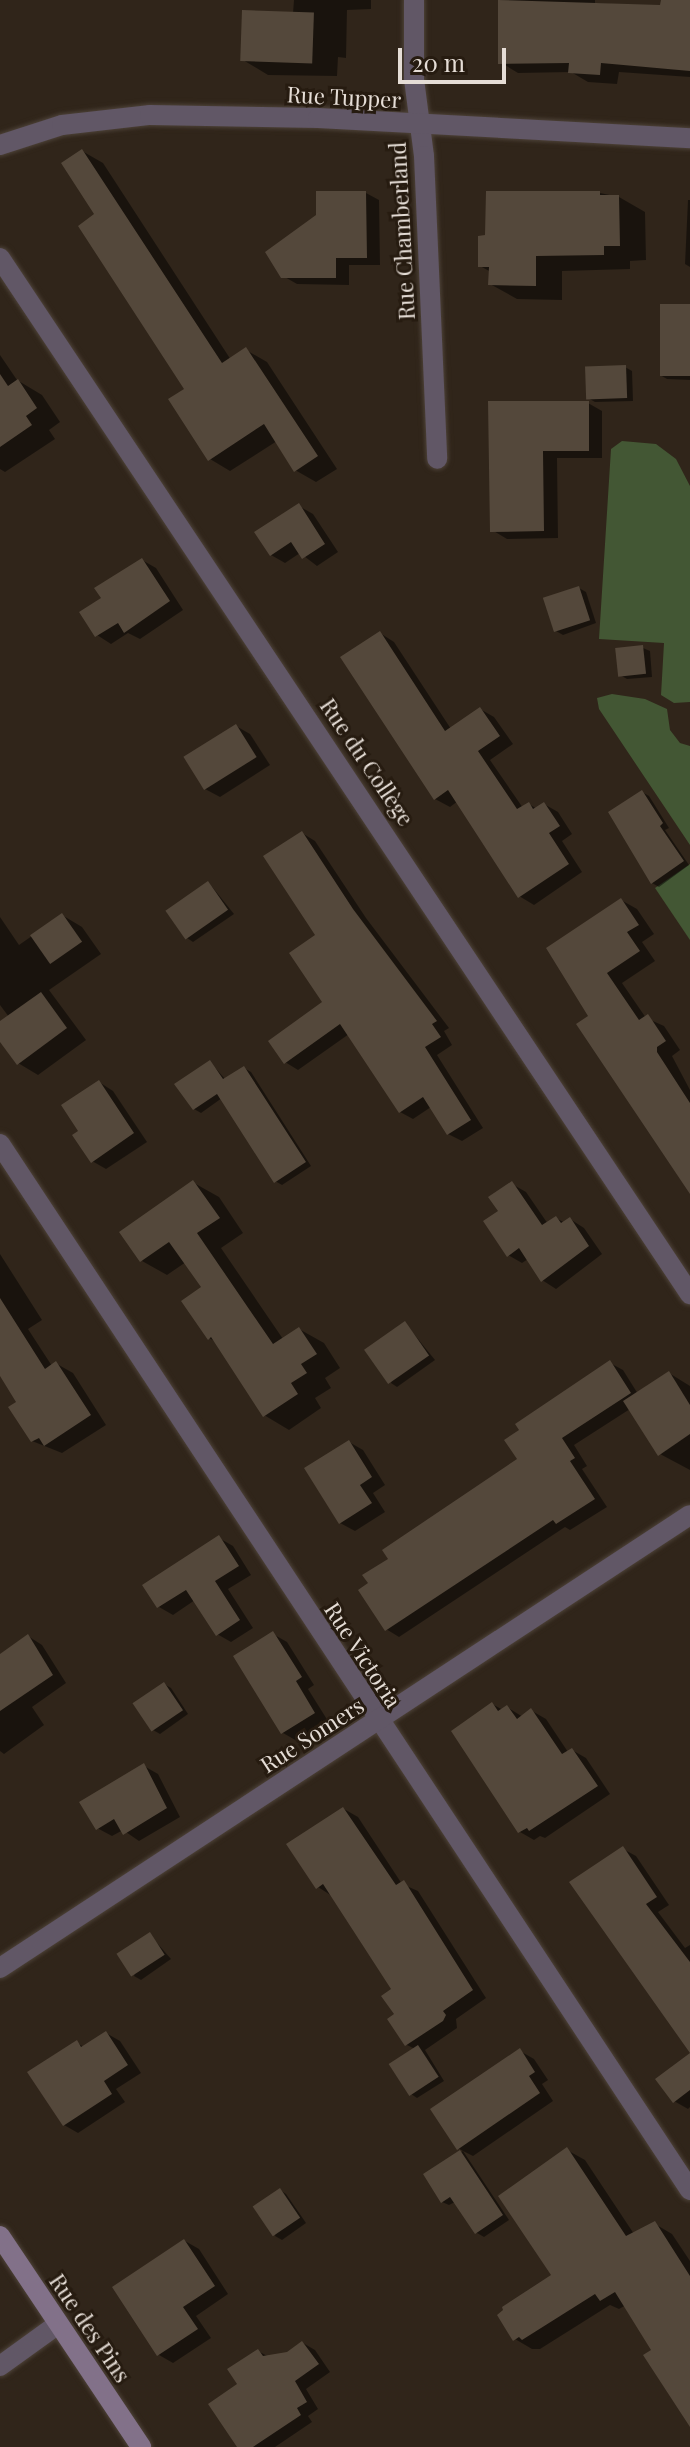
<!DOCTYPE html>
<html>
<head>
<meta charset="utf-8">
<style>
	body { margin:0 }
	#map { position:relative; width:690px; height:2447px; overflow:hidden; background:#30251a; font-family:"Playfair Display",serif }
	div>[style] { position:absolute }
	.forest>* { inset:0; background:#435734 }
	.shadow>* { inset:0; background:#0007 }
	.building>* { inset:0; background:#54483b; transform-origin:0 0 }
	.roads { filter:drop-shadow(0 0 2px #4d4238) drop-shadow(0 0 2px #4d4238) }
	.street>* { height:20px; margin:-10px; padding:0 10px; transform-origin:10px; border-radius:10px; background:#615766 }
	.secondary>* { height:20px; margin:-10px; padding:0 10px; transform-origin:10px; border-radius:10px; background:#827189 }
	span { translate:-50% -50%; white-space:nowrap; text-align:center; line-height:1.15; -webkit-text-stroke:6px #261b10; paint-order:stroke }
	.street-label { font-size:22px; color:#e5ddd6 }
	.scale { position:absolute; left:398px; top:48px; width:108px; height:36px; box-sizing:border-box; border:4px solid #e5ddd6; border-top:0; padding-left:10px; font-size:24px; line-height:28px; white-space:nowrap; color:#e5ddd6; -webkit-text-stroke:6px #261b10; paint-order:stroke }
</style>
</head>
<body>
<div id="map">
	<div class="forest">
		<i style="clip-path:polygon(622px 441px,656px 444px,676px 459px,690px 486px,690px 702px,674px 703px,661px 695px,664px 643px,599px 639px,611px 449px)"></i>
		<i style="clip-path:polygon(612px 694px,645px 699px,667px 709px,670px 730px,680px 743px,690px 746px,690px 845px,599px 709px,597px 698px)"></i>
		<i style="clip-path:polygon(690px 864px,690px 940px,655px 888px)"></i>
	</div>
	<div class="shadow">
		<i style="clip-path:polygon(294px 0,371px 0,371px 9px,347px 10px,346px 58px,338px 57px,337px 76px,268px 75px,243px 60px,293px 13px)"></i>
		<i style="clip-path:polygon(500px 0,595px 0,595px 3px,662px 7px,663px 0,690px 0,690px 77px,619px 72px,617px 84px,588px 82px,571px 72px,518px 73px,500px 62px)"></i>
		<i style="clip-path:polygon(82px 151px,103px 163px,231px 360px,246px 350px,267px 362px,337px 469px,316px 482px,295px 470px,277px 441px,230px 471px,210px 459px,187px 389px,97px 215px)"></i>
		<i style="clip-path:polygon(366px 193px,379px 200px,380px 265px,349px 265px,349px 285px,297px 284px,283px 276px)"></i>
		<i style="clip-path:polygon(600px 193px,619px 197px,645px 212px,646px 260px,630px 261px,630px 269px,562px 271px,562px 300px,517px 299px,490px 284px,491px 272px,480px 266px)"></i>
		<i style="clip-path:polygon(688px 200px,690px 200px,690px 267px,685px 264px)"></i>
		<i style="clip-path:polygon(690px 306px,690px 380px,667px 379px,660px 375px)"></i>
		<i style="clip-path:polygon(0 355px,17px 380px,42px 395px,60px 422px,49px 430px,55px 439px,5px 472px,0 469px)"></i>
		<i style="clip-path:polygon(625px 367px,632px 371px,633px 401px,595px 402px,588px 398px)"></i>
		<i style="clip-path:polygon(490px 403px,588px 403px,602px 411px,602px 458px,557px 458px,558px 538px,507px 539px,492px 530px)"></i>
		<i style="clip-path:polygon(299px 506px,313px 514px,338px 552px,317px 566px,300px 553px,285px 563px,271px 555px)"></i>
		<i style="clip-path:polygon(142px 560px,156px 568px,183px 610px,140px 639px,128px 633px,111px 644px,97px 635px,104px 599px)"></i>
		<i style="clip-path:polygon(579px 588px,586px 592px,596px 623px,563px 635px,556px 631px)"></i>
		<i style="clip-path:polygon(380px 633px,394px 642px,451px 729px,480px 709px,494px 717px,513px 744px,490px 760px,523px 808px,529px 804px,537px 809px,544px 804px,558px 812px,572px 834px,562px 841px,582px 872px,534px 905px,519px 896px,458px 801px,450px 807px,435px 799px)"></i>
		<i style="clip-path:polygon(643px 648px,650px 651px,652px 677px,627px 679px,620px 675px)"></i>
		<i style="clip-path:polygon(236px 726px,250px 734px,270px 765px,220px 797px,205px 789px)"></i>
		<i style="clip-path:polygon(642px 792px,649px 796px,669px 828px,665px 830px,689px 865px,659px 887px,652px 883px)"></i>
		<i style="clip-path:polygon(302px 833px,315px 841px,366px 918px,449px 1028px,444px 1031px,452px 1045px,437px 1055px,483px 1128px,462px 1141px,448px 1134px,431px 1107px,413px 1119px,400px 1112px,349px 1034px,298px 1070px,285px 1062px,325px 1003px)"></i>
		<i style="clip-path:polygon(209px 883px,234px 914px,193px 942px,187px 938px)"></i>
		<i style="clip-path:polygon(621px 900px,637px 909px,654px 934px,642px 942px,655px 961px,622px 983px,646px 1018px,664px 1026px,680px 1050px,672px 1056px,690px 1090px,690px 1191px,591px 1016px)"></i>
		<i style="clip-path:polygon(62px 915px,82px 927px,101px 954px,49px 990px,86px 1040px,38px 1075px,18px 1063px,0 1039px,0 1024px,9px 1017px,0 1005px,0 917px,19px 945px)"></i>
		<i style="clip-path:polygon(210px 1062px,226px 1080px,244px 1068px,251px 1072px,311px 1166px,282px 1185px,275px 1181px,222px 1098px,201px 1113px,194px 1109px)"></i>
		<i style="clip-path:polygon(99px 1082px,113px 1091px,147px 1142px,106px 1169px,92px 1161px,80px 1132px)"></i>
		<i style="clip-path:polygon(194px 1183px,219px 1197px,243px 1233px,221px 1248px,283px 1339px,299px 1329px,324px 1343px,340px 1368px,325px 1378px,331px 1388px,315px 1398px,321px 1408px,289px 1430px,264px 1415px,218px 1343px,209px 1338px,204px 1287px,186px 1262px,167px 1275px,142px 1261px)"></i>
		<i style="clip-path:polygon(512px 1184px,526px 1192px,548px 1224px,556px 1218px,565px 1223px,570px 1219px,584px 1228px,602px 1254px,556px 1289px,542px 1280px,528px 1259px,522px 1263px,508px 1255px,500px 1212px)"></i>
		<i style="clip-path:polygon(0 1254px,42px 1320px,28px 1329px,52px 1366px,57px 1364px,73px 1373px,106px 1425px,62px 1453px,32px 1441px,19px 1402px,0 1369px)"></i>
		<i style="clip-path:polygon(405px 1323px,435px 1360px,397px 1387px,391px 1383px)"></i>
		<i style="clip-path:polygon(610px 1363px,623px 1370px,638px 1394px,669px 1373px,690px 1386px,690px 1470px,660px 1454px,630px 1409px,574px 1445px,587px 1466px,582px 1469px,607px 1507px,570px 1530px,565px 1527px,399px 1637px,386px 1629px,391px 1560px,519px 1459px)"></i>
		<i style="clip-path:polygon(349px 1442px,363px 1450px,385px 1485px,373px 1493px,385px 1512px,355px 1531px,340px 1523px)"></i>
		<i style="clip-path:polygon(219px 1538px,233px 1546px,251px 1575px,228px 1589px,253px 1628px,231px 1642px,217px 1634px,195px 1600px,173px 1615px,159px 1607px)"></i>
		<i style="clip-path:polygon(273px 1634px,287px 1642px,314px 1685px,308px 1689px,328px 1721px,297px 1741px,283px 1733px)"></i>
		<i style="clip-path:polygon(28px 1636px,42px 1645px,66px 1683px,32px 1707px,44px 1725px,4px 1754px,0 1751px,0 1656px)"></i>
		<i style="clip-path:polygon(164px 1684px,171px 1688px,188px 1714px,160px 1734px,153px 1730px)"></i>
		<i style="clip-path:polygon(492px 1704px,503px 1710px,507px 1707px,523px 1717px,532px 1711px,546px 1719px,568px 1752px,572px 1750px,586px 1758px,610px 1794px,545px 1838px,540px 1836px,534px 1840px,520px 1832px)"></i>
		<i style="clip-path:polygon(144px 1766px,158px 1774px,180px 1817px,139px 1841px,123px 1830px,112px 1836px,97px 1828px)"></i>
		<i style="clip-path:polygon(344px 1809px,358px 1817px,402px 1884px,418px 1891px,486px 1998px,456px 2019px,457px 2028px,425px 2050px,444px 2081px,417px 2098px,411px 2094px,415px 2049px,407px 2045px,390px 2020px,396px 2015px,394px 1990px,332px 1896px,318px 1887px)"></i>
		<i style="clip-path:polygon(623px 1849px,636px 1856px,669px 1905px,658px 1912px,685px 1948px,690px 1945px,690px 2050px)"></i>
		<i style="clip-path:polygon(150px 1935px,171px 1959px,141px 1980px,134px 1976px)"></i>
		<i style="clip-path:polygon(106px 2033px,120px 2041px,141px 2073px,116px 2089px,125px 2102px,78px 2133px,64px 2125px,77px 2043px,84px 2047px)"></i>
		<i style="clip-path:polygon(520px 2051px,534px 2059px,548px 2080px,542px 2084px,553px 2101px,473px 2156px,463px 2151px,509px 2220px,484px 2237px,477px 2233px,455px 2202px,449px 2205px,442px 2202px,425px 2175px,463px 2151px,458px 2148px)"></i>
		<i style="clip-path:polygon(690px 2056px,690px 2107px,688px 2109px,674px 2101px)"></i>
		<i style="clip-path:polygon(567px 2150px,585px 2160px,634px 2234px,655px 2224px,672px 2234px,690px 2261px,690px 2411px,626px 2305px,619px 2309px,610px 2305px,540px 2349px,532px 2349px,515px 2339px,554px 2275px)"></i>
		<i style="clip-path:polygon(280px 2190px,286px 2194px,306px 2223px,282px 2240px,275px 2236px)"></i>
		<i style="clip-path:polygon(185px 2241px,199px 2249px,228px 2294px,196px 2316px,211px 2338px,173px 2363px,159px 2355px)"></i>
		<i style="clip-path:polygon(303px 2343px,315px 2350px,330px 2372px,306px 2389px,318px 2409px,308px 2416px,312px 2422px,275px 2447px,239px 2447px,240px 2385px,258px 2351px,269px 2357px,288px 2354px)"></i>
	</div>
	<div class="building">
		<i style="clip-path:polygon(498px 0,660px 5px,661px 0,690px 0,690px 71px,601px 63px,600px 75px,568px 73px,569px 63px,498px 64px)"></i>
		<i style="left:242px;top:10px;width:72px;height:51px;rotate:2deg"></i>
		<i style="clip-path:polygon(82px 149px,222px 363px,246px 347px,318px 456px,294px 472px,264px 424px,208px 461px,168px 399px,184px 389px,78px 226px,94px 214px,61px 163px)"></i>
		<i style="clip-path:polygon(316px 191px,366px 191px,367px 258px,336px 258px,336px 278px,281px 278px,265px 252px,316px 215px)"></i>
		<i style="clip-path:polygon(486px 191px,600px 191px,600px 195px,619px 195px,620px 246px,604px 246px,604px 255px,536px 256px,536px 286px,488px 285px,489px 267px,478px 267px,478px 236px,485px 235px)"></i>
		<i style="left:660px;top:304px;width:30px;height:72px"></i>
		<i style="left:626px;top:365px;width:33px;height:41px;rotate:88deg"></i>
		<i style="clip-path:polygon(0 374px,8px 386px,18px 379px,37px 408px,26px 416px,32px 425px,0 447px)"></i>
		<i style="clip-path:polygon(488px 401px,589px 401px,589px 451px,543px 451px,544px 531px,490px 532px)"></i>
		<i style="clip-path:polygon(299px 503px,325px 544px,302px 559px,291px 542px,270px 556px,254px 532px)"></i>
		<i style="clip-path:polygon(142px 558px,170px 601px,124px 633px,118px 623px,95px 637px,79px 612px,101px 598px,94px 588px)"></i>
		<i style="left:579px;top:586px;width:36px;height:38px;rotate:72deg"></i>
		<i style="clip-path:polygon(380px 631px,445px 731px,480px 707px,500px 736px,478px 751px,517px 809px,529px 802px,533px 809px,544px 802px,560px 826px,549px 833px,569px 864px,518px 898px,448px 790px,434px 800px,340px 657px)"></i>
		<i style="left:643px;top:645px;width:29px;height:28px;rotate:84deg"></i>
		<i style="left:236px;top:724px;width:39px;height:62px;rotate:58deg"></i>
		<i style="clip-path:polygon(642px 790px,663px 823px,660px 826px,684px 861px,651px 884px,608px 812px)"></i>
		<i style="clip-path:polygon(302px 831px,353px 909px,437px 1021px,432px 1024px,441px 1037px,425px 1047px,471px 1120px,447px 1135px,423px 1097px,399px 1113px,340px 1024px,284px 1064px,268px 1041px,322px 1002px,289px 953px,315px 935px,263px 856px)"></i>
		<i style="left:208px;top:881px;width:35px;height:52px;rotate:55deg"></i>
		<i style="clip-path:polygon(621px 898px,639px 925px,627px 932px,640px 951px,607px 973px,639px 1020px,648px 1014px,666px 1041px,657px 1047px,657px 1052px,690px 1103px,690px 1194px,576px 1024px,588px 1016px,546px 948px)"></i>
		<i style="left:62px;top:913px;width:35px;height:39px;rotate:55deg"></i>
		<i style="clip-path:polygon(41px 992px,67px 1028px,17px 1065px,0 1042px,0 1021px)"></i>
		<i style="clip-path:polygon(210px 1060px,223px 1079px,244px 1066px,306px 1162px,274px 1183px,217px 1094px,193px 1110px,174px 1084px)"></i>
		<i style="clip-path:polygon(99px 1080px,134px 1133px,91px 1163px,72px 1135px,78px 1131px,61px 1105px)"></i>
		<i style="clip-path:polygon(193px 1180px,220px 1218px,197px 1233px,273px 1344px,299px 1327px,317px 1354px,301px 1364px,307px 1373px,291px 1383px,298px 1394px,263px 1417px,211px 1337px,208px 1340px,181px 1301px,201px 1287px,169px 1242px,140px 1262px,119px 1232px)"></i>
		<i style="clip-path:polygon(512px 1181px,542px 1225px,556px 1216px,561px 1223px,570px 1217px,589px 1246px,541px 1282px,519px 1248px,507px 1257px,483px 1221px,498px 1211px,488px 1197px)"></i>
		<i style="clip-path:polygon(0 1298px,45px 1369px,56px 1361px,91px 1415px,44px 1446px,39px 1438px,31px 1442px,8px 1407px,16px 1402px,0 1376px)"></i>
		<i style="left:405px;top:1321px;width:42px;height:50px;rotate:55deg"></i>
		<i style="clip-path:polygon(610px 1360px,631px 1393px,562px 1438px,575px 1458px,570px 1461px,595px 1499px,556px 1524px,553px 1520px,385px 1631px,358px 1590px,368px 1583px,362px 1575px,388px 1559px,382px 1550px,517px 1459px,504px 1440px,519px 1430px,515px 1424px)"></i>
		<i style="clip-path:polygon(669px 1371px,690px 1405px,690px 1434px,658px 1456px,623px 1401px)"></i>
		<i style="clip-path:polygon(349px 1440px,372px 1477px,360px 1485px,372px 1503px,339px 1524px,304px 1468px)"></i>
		<i style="clip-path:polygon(219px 1535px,239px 1566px,215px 1581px,240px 1620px,216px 1636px,186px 1590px,157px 1608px,142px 1585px)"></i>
		<i style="clip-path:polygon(273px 1631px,302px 1677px,296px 1681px,315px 1713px,281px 1734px,233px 1656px)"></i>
		<i style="clip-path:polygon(28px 1634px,53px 1675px,0 1711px,0 1654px)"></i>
		<i style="left:164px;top:1682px;width:34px;height:38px;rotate:56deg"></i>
		<i style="clip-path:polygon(492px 1702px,498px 1711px,507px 1705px,517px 1719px,531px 1708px,562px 1754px,572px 1748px,598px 1786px,529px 1831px,527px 1828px,518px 1833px,451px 1731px)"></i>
		<i style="clip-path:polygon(144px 1763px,167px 1808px,123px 1835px,114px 1819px,96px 1830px,79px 1802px)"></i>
		<i style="clip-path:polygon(343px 1807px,396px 1885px,404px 1880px,473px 1990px,443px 2011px,446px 2015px,443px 2021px,405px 2046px,387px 2019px,394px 2014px,381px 1996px,391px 1989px,323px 1884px,316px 1889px,286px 1844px)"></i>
		<i style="clip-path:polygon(623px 1846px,657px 1897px,646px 1904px,690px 1962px,690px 2090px,673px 2103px,655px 2079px,690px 2053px,569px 1882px)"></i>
		<i style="left:150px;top:1932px;width:27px;height:40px;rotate:57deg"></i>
		<i style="clip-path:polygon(106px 2031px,128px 2065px,104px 2081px,112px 2094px,63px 2126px,27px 2072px,77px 2040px,81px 2047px)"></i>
		<i style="left:418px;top:2045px;width:38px;height:35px;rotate:57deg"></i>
		<i style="clip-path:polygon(520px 2048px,535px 2072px,529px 2076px,540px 2093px,457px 2150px,430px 2109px)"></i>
		<i style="clip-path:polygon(567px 2147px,626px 2236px,655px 2221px,690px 2276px,690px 2427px,643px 2355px,651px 2350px,615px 2292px,600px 2301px,595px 2294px,522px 2340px,519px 2337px,513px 2341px,497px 2315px,503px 2310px,502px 2307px,551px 2275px,498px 2196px)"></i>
		<i style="clip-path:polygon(460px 2150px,503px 2215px,475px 2234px,450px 2197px,441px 2203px,423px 2174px)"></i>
		<i style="left:280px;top:2188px;width:36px;height:33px;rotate:56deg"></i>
		<i style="clip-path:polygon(184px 2239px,215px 2286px,183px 2307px,198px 2329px,157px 2356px,112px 2287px)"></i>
		<i style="clip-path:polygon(302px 2341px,319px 2364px,295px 2381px,307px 2402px,297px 2408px,301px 2415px,253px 2447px,237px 2447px,208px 2404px,237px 2384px,227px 2369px,258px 2349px,263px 2356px,287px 2352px)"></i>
	</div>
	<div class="roads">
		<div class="street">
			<i style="left:414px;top:0;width:79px;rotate:90deg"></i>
			<i style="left:414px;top:79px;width:78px;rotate:82.6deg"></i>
			<i style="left:424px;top:156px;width:303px;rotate:87.5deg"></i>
			<i style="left:0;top:145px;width:65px;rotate:-17.9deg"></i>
			<i style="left:62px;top:125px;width:89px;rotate:-6.5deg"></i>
			<i style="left:150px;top:115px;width:168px;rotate:1deg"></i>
			<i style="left:318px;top:118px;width:373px;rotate:3.1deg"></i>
			<i style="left:0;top:258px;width:1245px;rotate:56.34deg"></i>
			<i style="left:0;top:1144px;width:1253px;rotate:56.59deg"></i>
			<i style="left:0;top:1968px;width:825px;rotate:-33.29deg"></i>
			<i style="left:0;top:2366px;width:72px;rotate:-35.9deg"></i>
		</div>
		<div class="secondary">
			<i style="left:0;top:2236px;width:254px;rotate:56.2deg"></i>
		</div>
	</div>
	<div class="street-label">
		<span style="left:344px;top:97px;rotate:3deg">Rue Tupper</span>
		<span style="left:402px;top:231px;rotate:-93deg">Rue Chamberland</span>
		<span style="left:367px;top:762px;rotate:56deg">Rue du Collège</span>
		<span style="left:363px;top:1655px;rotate:57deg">Rue Victoria</span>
		<span style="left:312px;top:1735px;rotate:-33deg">Rue Somers</span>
		<span style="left:90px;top:2328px;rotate:56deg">Rue des Pins</span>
	</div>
	<div class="scale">20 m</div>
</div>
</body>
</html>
